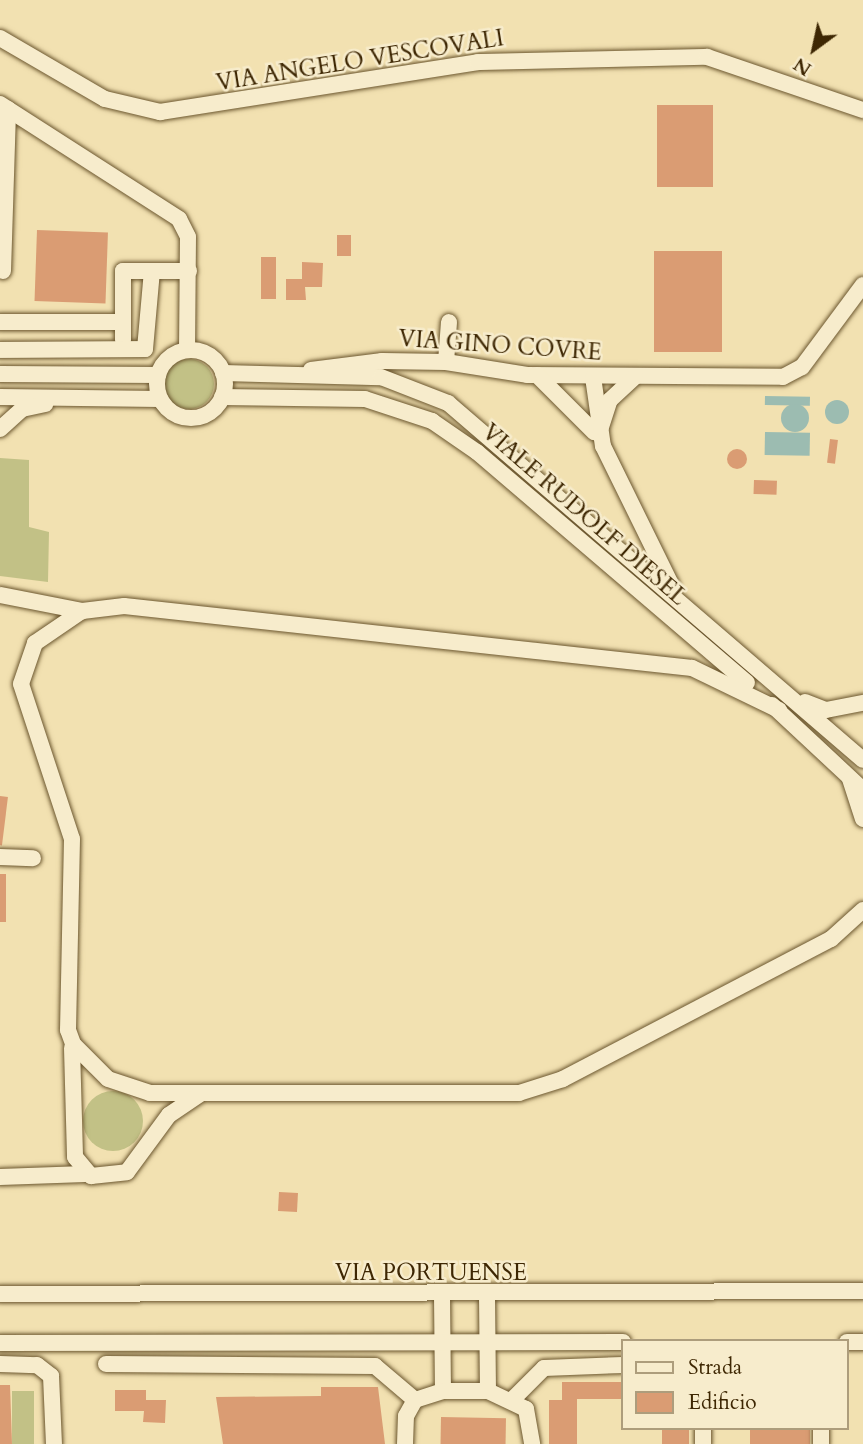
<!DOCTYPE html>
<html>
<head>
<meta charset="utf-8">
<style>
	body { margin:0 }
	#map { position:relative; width:863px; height:1444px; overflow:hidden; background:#f2e1b1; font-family:Cardo,serif }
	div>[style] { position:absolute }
	.green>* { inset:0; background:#c2c186; transform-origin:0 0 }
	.round { border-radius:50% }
	.water>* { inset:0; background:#9cbcb1; transform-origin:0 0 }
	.building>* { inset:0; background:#da9c73; transform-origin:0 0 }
	.roads { filter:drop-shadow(0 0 2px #6b562e) drop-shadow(0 0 2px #6b562e) }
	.minor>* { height:16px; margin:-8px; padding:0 8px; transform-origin:8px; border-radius:8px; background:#f7eccc }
	.minor>.ring { margin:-8px; padding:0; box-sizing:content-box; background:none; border:16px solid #f7eccc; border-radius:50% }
	span { translate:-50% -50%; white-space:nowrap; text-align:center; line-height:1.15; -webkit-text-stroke:5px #f7eccc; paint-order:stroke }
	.street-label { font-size:23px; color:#3e2703 }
	.legend { position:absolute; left:621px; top:1339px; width:228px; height:91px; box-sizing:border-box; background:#f7eccc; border:2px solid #ad9d7c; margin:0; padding:9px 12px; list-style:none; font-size:21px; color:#3e2703 }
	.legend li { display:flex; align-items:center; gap:14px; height:35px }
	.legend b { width:35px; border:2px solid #ad9d7c }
	.north { position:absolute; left:779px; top:14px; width:70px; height:70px; -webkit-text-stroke:5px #f7eccc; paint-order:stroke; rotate:213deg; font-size:19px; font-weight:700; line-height:28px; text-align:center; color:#3e2703 }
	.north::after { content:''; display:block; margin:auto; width:24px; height:32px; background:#3e2703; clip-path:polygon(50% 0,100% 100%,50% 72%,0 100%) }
</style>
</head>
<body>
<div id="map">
	<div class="green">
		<i class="round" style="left:164px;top:359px;width:50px;height:50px"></i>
		<i style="clip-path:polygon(0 458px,29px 460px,29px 527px,49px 532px,48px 582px,0 576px)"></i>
		<i class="round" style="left:83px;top:1091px;width:60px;height:60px"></i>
		<i style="left:12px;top:1391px;width:22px;height:53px"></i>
	</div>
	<div class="water">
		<i style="left:765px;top:396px;width:45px;height:9px;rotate:1deg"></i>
		<i class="round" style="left:825px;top:400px;width:24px;height:24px"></i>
		<i class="round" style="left:781px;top:404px;width:28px;height:28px"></i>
		<i style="left:765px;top:432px;width:45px;height:23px;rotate:1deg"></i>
	</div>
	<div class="building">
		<i style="left:657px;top:105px;width:56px;height:82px"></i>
		<i style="left:37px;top:230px;width:71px;height:71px;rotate:2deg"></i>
		<i style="left:337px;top:235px;width:14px;height:21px"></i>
		<i style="left:654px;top:251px;width:68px;height:101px"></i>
		<i style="left:261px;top:257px;width:15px;height:42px"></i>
		<i style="clip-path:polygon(302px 262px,323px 263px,322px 287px,305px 287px,306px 300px,286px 300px,286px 279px,302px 279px)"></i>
		<i style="left:830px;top:439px;width:8px;height:24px;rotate:7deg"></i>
		<i class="round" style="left:727px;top:449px;width:20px;height:20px"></i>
		<i style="left:754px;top:480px;width:23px;height:14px;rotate:2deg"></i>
		<i style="left:0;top:796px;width:8px;height:49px;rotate:7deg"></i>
		<i style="left:0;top:874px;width:6px;height:48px"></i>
		<i style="left:279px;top:1192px;width:19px;height:19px;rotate:3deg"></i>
		<i style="clip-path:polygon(562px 1382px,623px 1382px,623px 1399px,577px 1399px,577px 1444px,549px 1444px,549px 1400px,562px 1400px)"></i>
		<i style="clip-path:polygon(0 1385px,10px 1385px,12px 1444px,0 1444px)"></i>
		<i style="clip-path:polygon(321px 1387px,378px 1387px,385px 1444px,223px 1444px,216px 1397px,321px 1396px)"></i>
		<i style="clip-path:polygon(115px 1390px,146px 1390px,146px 1400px,166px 1400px,165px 1423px,143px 1422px,144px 1411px,115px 1411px)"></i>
		<i style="left:441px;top:1417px;width:65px;height:27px;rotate:1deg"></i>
		<i style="left:662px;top:1428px;width:27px;height:16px"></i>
		<i style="left:750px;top:1429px;width:60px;height:15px"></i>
	</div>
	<div class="roads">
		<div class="minor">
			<i style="left:0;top:38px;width:121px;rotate:30.2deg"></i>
			<i style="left:105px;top:99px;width:57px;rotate:13.3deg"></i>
			<i style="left:160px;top:112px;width:322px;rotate:-8.9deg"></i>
			<i style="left:478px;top:62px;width:229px;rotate:-1.3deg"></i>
			<i style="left:707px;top:57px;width:165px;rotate:18.8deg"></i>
			<i style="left:0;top:104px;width:213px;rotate:32.7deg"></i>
			<i style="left:179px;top:219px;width:20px;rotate:63deg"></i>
			<i style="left:188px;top:237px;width:113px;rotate:90.5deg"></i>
			<i style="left:3px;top:271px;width:162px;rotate:-88.2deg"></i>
			<i style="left:0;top:322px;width:123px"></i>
			<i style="left:123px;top:340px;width:69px;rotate:-90deg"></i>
			<i style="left:123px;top:271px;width:66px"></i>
			<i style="left:0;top:350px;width:145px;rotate:-0.4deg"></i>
			<i style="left:145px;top:349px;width:78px;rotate:-84.9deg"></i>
			<i class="ring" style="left:157px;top:350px;width:52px;height:52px"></i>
			<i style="left:446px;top:362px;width:40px;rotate:-85.7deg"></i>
			<i style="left:311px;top:370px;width:72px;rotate:-7.2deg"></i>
			<i style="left:382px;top:361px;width:64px;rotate:0.9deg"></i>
			<i style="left:446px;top:362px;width:82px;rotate:9.1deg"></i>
			<i style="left:527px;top:375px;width:256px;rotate:0.4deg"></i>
			<i style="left:783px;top:377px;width:21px;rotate:-28deg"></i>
			<i style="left:802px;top:367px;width:102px;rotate:-53.4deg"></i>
			<i style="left:223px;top:373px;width:158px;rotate:1.5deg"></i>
			<i style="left:381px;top:377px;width:72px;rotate:21.2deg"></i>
			<i style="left:448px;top:403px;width:547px;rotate:40.7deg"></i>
			<i style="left:0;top:374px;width:158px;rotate:0.4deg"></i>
			<i style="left:537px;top:375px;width:81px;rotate:45deg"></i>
			<i style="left:593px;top:377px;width:70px;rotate:81.8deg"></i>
			<i style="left:603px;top:446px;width:156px;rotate:63.8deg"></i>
			<i style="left:0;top:397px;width:160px;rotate:0.7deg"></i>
			<i style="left:222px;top:397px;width:143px;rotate:0.8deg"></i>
			<i style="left:365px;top:399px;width:71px;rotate:18.2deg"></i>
			<i style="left:432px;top:421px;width:55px;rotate:34.6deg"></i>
			<i style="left:477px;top:452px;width:355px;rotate:40.5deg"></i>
			<i style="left:601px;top:427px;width:28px;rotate:-72deg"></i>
			<i style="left:610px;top:400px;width:34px;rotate:-43deg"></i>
			<i style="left:0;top:429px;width:30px;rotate:-42deg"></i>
			<i style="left:22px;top:409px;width:24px;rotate:-12deg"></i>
			<i style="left:0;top:595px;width:84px;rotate:11deg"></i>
			<i style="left:805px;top:702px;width:22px;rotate:21deg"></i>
			<i style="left:826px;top:710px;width:38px;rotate:-11deg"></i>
			<i style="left:772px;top:705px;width:125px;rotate:43deg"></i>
			<i style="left:779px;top:710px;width:97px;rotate:-154.2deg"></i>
			<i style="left:692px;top:668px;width:571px;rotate:-173.77deg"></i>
			<i style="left:124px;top:606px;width:42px;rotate:173.2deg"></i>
			<i style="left:82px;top:611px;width:57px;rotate:145.8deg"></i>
			<i style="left:35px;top:643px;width:43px;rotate:108.9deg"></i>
			<i style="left:21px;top:684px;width:163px;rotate:71.8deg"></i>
			<i style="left:72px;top:839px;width:191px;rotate:91.2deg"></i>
			<i style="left:68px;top:1030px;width:15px;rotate:70deg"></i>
			<i style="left:73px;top:1044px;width:49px;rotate:45deg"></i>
			<i style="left:108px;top:1079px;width:44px;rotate:18.4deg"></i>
			<i style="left:150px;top:1093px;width:369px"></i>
			<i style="left:519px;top:1093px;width:46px;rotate:-17.7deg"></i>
			<i style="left:563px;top:1079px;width:302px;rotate:-27.6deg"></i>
			<i style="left:831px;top:939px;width:43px;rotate:-42.2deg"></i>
			<i style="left:850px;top:779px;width:42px;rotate:72deg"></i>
			<i style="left:0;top:857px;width:33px;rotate:2deg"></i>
			<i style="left:72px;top:1048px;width:109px;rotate:88.4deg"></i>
			<i style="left:75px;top:1157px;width:25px;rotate:50deg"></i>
			<i style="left:91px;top:1176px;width:36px;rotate:-6deg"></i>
			<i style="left:127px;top:1172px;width:71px;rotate:-53.6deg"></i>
			<i style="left:169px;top:1115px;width:37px;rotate:-34deg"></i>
			<i style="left:0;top:1177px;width:85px;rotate:-2deg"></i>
			<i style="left:0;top:1294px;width:863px;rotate:-0.2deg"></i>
			<i style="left:442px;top:1296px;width:95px;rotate:89.4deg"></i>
			<i style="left:487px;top:1296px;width:95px;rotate:89.4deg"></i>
			<i style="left:847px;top:1342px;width:16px"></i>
			<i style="left:0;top:1343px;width:623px;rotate:-0.09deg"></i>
			<i style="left:0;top:1364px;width:37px;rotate:2deg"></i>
			<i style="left:37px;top:1365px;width:18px;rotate:38deg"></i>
			<i style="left:51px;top:1376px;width:68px;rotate:87.5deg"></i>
			<i style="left:106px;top:1364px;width:269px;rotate:0.4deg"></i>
			<i style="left:375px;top:1366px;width:52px;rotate:40.4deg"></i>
			<i style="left:513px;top:1399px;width:44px;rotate:-45deg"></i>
			<i style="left:544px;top:1368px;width:79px;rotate:-2.2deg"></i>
			<i style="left:703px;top:1428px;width:16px;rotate:90deg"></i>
			<i style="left:821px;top:1428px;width:16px;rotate:90deg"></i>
			<i style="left:405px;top:1444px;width:28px;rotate:-88deg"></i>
			<i style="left:406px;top:1416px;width:18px;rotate:-61deg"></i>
			<i style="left:415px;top:1400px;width:29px;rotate:-18deg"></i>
			<i style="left:443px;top:1391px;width:45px"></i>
			<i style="left:488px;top:1391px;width:42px;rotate:25.3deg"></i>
			<i style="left:526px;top:1409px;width:36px;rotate:80deg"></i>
		</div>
	</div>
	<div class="street-label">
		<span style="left:360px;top:61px;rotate:-9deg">VIA ANGELO VESCOVALI</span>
		<span style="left:500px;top:346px;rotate:4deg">VIA GINO COVRE</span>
		<span style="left:584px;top:515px;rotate:41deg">VIALE RUDOLF DIESEL</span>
		<span style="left:431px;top:1273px">VIA PORTUENSE</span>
	</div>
	<ul class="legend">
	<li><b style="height:9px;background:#f7eccc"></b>Strada</li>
	<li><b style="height:19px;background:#da9c73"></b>Edificio</li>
	</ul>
	<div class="north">N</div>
</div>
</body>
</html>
